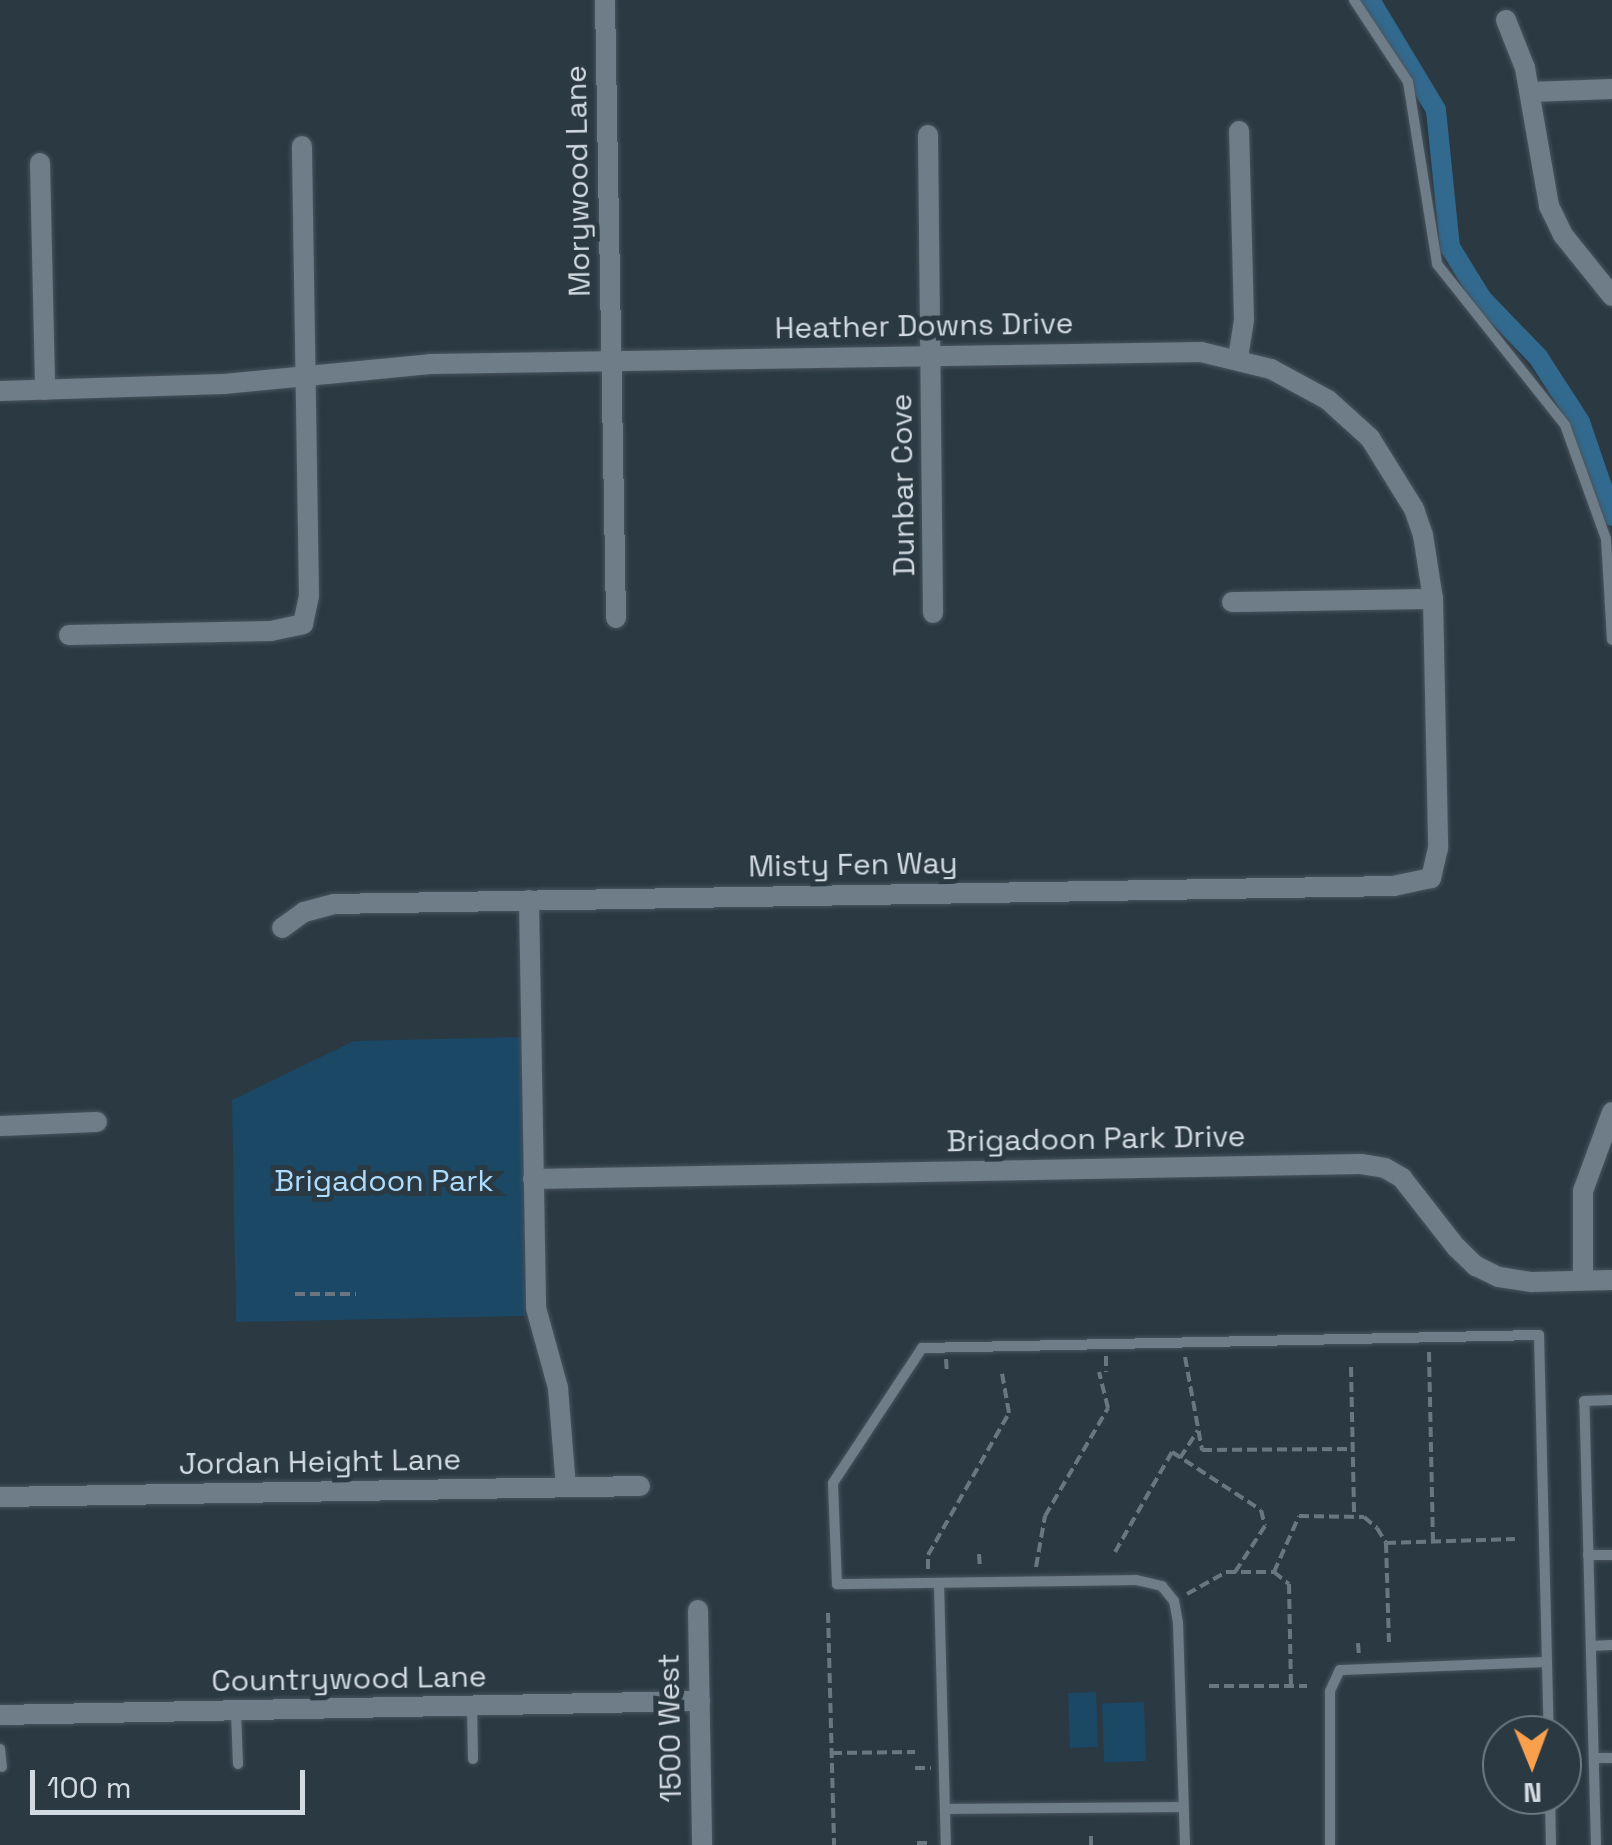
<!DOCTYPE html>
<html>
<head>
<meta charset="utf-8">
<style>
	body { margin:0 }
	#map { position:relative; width:1612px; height:1845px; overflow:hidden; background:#2b3943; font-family:"Space Grotesk",sans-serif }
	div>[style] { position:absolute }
	.green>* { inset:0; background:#1b4865; transform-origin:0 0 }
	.canal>* { height:20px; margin:-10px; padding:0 10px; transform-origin:10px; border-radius:10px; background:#326a8f }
	.path>* { height:4px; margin-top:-2px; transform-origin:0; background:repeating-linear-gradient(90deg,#6b7780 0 10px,transparent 0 15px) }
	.roads { filter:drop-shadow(0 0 2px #49545d) drop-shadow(0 0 2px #49545d) }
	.lane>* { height:10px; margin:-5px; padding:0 5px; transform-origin:5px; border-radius:5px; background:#6e7d88 }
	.street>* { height:20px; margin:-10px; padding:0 10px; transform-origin:10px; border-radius:10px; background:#6e7d88 }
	span { translate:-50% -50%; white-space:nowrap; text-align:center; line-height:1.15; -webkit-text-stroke:10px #2b3943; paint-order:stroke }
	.street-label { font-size:30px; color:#d3dbe2 }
	.park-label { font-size:30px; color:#addcfe }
	.north { position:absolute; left:1482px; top:1715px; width:100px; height:100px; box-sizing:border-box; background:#2b3943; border:2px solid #6e7a83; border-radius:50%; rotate:179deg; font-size:28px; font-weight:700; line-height:40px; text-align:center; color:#d3dbe2 }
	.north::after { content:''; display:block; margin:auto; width:35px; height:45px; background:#f9a04d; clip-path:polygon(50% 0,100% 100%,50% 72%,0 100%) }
	.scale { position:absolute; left:30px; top:1770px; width:275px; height:45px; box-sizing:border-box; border:5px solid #d3dbe2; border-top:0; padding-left:12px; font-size:30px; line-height:35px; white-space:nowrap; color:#d3dbe2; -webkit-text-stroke:8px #2b3943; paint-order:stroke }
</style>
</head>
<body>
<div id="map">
	<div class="green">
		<i style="clip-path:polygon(521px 1037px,525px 1316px,236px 1322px,232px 1100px,354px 1041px)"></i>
		<i style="left:1096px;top:1692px;width:55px;height:28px;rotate:88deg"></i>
		<i style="left:1144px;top:1702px;width:59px;height:42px;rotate:88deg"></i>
	</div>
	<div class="canal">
		<i style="left:1370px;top:0;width:128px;rotate:59deg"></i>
		<i style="left:1436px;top:110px;width:138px;rotate:84.2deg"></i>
		<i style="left:1450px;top:247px;width:61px;rotate:58.4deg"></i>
		<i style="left:1482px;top:299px;width:81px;rotate:46deg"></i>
		<i style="left:1538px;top:357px;width:77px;rotate:57.1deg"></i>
		<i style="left:1580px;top:422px;width:99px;rotate:71.2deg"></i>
	</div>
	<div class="path">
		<i style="left:295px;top:1294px;width:61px"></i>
		<i style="left:1429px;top:1352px;width:190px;rotate:88.8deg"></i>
		<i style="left:1106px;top:1356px;width:16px;rotate:90deg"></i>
		<i style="left:1185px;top:1357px;width:95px;rotate:79.6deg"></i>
		<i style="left:1202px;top:1450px;width:151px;rotate:-0.4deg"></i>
		<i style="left:946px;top:1359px;width:15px;rotate:86deg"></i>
		<i style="left:1351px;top:1367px;width:147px;rotate:88.8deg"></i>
		<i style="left:1180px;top:1458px;width:33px;rotate:-57deg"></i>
		<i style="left:1386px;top:1543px;width:129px;rotate:-1.8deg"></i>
		<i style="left:1115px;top:1552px;width:115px;rotate:-60.3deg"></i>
		<i style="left:1172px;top:1452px;width:106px;rotate:33.1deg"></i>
		<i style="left:1261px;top:1510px;width:16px;rotate:76deg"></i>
		<i style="left:1265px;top:1526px;width:55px;rotate:123.1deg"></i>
		<i style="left:979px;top:1554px;width:15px;rotate:86deg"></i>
		<i style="left:1036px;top:1567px;width:52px;rotate:-80deg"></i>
		<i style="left:1045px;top:1516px;width:125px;rotate:-59.7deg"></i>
		<i style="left:1108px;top:1408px;width:37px;rotate:-104deg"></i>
		<i style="left:928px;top:1569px;width:14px;rotate:-90deg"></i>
		<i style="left:928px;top:1555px;width:163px;rotate:-60.3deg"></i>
		<i style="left:1009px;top:1413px;width:40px;rotate:-100deg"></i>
		<i style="left:1274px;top:1572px;width:61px;rotate:-65.9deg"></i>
		<i style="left:1299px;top:1516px;width:65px;rotate:0.9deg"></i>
		<i style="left:1364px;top:1517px;width:17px;rotate:40deg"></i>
		<i style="left:1377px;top:1528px;width:17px;rotate:59deg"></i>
		<i style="left:1386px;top:1543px;width:99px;rotate:88.3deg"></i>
		<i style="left:1187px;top:1594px;width:45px;rotate:-29.4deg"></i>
		<i style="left:1226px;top:1572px;width:48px"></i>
		<i style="left:1274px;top:1572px;width:19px;rotate:39deg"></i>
		<i style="left:1289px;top:1584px;width:102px;rotate:88.9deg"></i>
		<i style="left:828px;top:1613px;width:232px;rotate:88.5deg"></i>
		<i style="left:1358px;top:1643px;width:15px;rotate:86deg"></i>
		<i style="left:1209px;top:1686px;width:98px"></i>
		<i style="left:832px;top:1753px;width:83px;rotate:-0.7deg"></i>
		<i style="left:915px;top:1768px;width:16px"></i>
		<i style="left:917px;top:1843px;width:15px"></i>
		<i style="left:1091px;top:1845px;width:9px;rotate:-90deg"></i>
	</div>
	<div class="roads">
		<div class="lane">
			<i style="left:1354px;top:0;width:98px;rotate:56.6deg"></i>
			<i style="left:1408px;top:82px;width:184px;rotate:80.9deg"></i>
			<i style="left:1437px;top:264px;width:206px;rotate:51.5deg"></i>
			<i style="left:1565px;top:425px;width:121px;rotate:70.2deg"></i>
			<i style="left:1606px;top:539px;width:101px;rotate:86.6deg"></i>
			<i style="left:1588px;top:1555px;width:24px"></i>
			<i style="left:939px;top:1584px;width:261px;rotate:88.5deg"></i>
			<i style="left:1591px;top:1646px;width:21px;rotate:-3deg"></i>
			<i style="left:472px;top:1706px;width:53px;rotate:88.9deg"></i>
			<i style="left:236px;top:1712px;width:52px;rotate:87.8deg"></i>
			<i style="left:0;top:1749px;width:18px;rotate:84deg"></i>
			<i style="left:1594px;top:1758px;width:18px"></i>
			<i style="left:1550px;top:1795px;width:50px;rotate:88.9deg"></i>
			<i style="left:945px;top:1809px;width:237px;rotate:-0.5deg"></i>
			<i style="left:1185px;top:1845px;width:222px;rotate:-91.8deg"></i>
			<i style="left:1178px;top:1623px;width:22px;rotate:-100deg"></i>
			<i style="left:1174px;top:1601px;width:19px;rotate:-129deg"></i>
			<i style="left:1162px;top:1586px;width:27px;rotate:-167deg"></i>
			<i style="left:1136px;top:1580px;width:299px;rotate:179.2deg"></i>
			<i style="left:837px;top:1584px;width:101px;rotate:-92.3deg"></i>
			<i style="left:833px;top:1483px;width:162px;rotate:-56.6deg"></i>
			<i style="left:922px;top:1348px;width:617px;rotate:-1.21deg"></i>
			<i style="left:1539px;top:1335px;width:400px;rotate:88.6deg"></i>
			<i style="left:1330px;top:1845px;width:154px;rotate:-90deg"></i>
			<i style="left:1330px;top:1691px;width:23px;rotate:-65deg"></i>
			<i style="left:1340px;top:1670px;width:207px;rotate:-2.2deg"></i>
			<i style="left:1596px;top:1845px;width:444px;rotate:-91.5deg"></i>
			<i style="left:1584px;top:1401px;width:28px;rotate:-2deg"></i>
		</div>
		<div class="street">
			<i style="left:605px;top:0;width:618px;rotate:88.98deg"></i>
			<i style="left:1506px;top:20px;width:52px;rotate:68.4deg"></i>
			<i style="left:1525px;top:68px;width:140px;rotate:80.1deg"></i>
			<i style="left:1549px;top:206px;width:32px;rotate:64deg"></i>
			<i style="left:1563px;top:235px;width:78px;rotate:51.2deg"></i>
			<i style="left:1530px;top:92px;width:82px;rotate:-2.1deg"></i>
			<i style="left:928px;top:135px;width:478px;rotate:89.4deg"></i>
			<i style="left:40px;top:163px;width:227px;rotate:88.7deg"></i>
			<i style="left:1238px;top:358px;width:39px;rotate:-81deg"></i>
			<i style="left:1244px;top:319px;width:188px;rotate:-91.5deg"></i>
			<i style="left:0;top:391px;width:224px;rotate:-1.8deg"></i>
			<i style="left:224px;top:384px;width:207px;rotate:-5.5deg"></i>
			<i style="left:430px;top:364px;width:771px;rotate:-0.89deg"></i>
			<i style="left:1201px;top:352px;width:72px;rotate:13.7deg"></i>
			<i style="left:1271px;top:369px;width:65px;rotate:28.5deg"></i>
			<i style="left:1328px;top:400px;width:57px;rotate:42.1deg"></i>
			<i style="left:1370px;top:438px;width:84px;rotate:58.2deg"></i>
			<i style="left:1414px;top:509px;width:28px;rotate:71deg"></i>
			<i style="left:1423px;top:535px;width:65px;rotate:81.1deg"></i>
			<i style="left:1433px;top:599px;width:249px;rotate:88.8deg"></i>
			<i style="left:1438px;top:848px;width:31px;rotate:103deg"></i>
			<i style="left:1431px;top:878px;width:38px;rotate:168deg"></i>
			<i style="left:1394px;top:886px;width:1060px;rotate:179.03deg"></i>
			<i style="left:334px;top:904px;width:31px;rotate:165deg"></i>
			<i style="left:304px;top:912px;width:27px;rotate:144deg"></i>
			<i style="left:1232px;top:602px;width:201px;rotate:-0.9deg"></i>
			<i style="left:69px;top:635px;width:202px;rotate:-1.1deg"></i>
			<i style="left:271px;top:631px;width:33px;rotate:-12deg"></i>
			<i style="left:303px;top:624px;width:29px;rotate:-78deg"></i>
			<i style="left:309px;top:596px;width:450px;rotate:-90.9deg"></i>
			<i style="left:529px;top:900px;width:408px;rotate:89deg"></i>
			<i style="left:536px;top:1308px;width:83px;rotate:74.6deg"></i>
			<i style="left:558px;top:1388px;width:99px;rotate:85.4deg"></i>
			<i style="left:0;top:1126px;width:97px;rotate:-2.4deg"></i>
			<i style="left:533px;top:1179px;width:828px;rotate:-1.04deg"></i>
			<i style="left:1361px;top:1164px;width:24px;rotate:9deg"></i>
			<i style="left:1385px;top:1168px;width:20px;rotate:30deg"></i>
			<i style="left:1402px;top:1178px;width:88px;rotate:52deg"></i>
			<i style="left:1456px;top:1247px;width:28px;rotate:44deg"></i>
			<i style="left:1476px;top:1266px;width:25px;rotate:26deg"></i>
			<i style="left:1499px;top:1277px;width:33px;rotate:9deg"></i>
			<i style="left:1532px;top:1282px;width:80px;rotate:-1.4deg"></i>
			<i style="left:1583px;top:1280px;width:89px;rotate:-90deg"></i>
			<i style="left:1583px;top:1191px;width:84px;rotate:-69.8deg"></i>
			<i style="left:0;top:1497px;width:640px;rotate:-0.98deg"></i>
			<i style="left:698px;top:1610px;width:235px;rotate:89deg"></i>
			<i style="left:0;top:1715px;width:700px;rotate:-1.15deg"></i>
		</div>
	</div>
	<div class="street-label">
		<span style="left:578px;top:181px;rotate:-91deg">Morywood Lane</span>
		<span style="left:924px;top:326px;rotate:-1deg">Heather Downs Drive</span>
		<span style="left:903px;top:485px;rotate:-91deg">Dunbar Cove</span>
		<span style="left:853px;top:865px;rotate:-1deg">Misty Fen Way</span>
		<span style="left:1096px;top:1139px;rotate:-1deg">Brigadoon Park Drive</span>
		<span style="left:320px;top:1462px;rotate:-1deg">Jordan Height Lane</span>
		<span style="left:349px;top:1679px;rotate:-1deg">Countrywood Lane</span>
		<span style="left:670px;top:1728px;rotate:-91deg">1500 West</span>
	</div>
	<div class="park-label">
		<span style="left:384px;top:1181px">Brigadoon Park</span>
	</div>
	<div class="north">N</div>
	<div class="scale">100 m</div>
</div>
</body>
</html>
